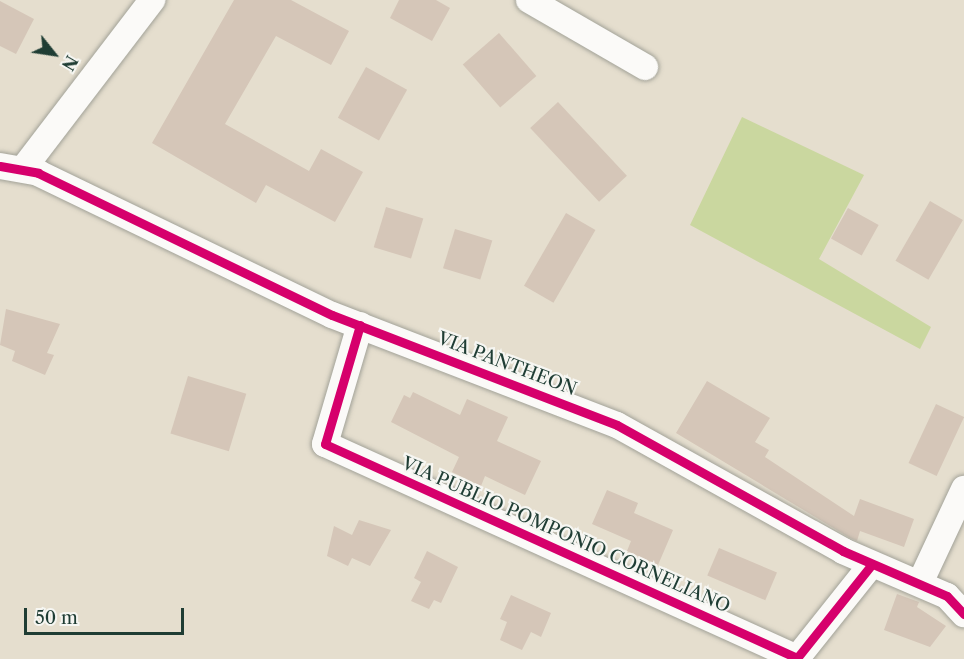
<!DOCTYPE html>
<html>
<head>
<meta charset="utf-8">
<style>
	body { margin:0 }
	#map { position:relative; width:964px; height:659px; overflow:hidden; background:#e5dece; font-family:"Libre Caslon Text",serif }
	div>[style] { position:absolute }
	.green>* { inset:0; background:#cad79f }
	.building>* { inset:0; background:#d5c6b8; transform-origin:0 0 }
	.roads { filter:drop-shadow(0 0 2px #a2a298) drop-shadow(0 0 2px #a2a298) }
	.minor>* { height:26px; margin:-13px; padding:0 13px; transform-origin:13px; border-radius:13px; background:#fbfaf8 }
	.cycleway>* { height:9px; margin:-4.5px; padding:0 4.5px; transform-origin:4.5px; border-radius:4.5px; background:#d6006c }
	span { translate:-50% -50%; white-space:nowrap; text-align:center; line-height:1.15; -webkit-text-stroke:4.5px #f6f6f2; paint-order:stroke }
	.street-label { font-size:18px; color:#1f3d34 }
	.north { position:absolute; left:24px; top:24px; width:60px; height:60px; -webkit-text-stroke:4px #f6f6f2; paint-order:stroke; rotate:120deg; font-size:16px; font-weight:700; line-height:24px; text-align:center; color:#1f3d34 }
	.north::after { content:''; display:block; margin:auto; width:21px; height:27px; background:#1f3d34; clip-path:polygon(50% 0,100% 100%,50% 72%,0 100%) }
	.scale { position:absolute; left:24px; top:608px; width:160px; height:27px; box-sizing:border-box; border:3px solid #1f3d34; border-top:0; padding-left:8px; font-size:18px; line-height:21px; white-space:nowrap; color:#1f3d34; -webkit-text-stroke:4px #f6f6f2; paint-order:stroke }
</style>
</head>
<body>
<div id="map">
	<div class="green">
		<i style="clip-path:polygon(742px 117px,864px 175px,819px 259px,931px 327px,920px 349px,690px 225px)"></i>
	</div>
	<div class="building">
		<i style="clip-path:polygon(234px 0,291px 0,349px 31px,331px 65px,276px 36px,225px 124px,309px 171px,321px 149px,363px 172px,335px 222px,266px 185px,256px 203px,152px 143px)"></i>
		<i style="clip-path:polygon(399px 0,436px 0,450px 8px,432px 41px,390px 18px)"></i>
		<i style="clip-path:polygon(0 1px,34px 19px,16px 54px,0 46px)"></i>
		<i style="left:499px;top:33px;width:57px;height:48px;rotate:49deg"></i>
		<i style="left:366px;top:67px;width:47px;height:58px;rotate:29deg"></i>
		<i style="left:558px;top:102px;width:101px;height:38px;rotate:47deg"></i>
		<i style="left:930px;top:201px;width:38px;height:69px;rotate:30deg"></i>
		<i style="left:386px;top:207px;width:39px;height:42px;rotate:17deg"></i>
		<i style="left:848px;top:208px;width:35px;height:35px;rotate:29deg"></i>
		<i style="left:566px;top:213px;width:34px;height:84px;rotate:30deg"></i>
		<i style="left:455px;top:229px;width:39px;height:41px;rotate:17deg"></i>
		<i style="clip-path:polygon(6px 309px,60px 324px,47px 353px,54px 355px,45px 375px,12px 361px,15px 351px,0 345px)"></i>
		<i style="left:188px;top:376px;width:61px;height:60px;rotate:17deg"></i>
		<i style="clip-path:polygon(707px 381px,770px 418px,755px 442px,769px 450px,765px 457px,854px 516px,860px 499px,914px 519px,904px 547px,860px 531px,857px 541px,850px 538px,676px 433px)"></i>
		<i style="clip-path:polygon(413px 392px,460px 415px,467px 399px,508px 417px,497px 441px,541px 461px,525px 495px,485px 476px,481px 486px,452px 472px,459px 457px,391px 422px,404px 395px,410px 398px)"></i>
		<i style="left:936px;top:404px;width:31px;height:65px;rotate:25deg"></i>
		<i style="clip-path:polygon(607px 490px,638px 503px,634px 513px,673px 530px,658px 565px,627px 551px,631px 541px,592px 524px)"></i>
		<i style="clip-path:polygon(359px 520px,391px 530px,370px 566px,352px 558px,348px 566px,327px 556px,334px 526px,352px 535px)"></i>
		<i style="left:719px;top:548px;width:63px;height:30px;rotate:23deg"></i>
		<i style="clip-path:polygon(427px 551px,458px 567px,441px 603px,434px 600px,429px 609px,411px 601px,421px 582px,414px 578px)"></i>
		<i style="clip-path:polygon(897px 594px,919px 602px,917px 607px,946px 626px,930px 647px,884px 630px)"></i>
		<i style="clip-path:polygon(511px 595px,551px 613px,541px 637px,531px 632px,522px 650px,500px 640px,507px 622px,500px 619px)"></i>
	</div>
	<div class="roads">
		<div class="minor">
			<i style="left:529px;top:0;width:134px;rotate:30deg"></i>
			<i style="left:0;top:166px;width:39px;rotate:10deg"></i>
			<i style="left:38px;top:173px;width:326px;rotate:25.8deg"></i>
			<i style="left:332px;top:315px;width:305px;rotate:21.1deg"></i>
			<i style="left:617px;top:425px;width:259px;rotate:29.1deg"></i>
			<i style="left:843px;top:551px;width:113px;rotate:23.4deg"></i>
			<i style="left:947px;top:596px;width:25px;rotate:47deg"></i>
			<i style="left:23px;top:169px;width:213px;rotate:-52.6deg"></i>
			<i style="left:360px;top:325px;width:124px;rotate:106.4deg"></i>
			<i style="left:325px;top:444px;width:518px;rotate:24.39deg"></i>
			<i style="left:797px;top:658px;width:120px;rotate:-51.4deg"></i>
			<i style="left:920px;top:583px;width:104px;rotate:-64.9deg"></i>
		</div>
	</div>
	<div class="cycleway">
		<i style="left:0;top:166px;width:39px;rotate:10deg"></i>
		<i style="left:38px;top:173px;width:326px;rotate:25.8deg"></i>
		<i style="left:332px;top:315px;width:305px;rotate:21.1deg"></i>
		<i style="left:617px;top:425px;width:259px;rotate:29.1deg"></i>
		<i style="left:843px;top:551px;width:113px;rotate:23.4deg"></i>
		<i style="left:947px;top:596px;width:25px;rotate:47deg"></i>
		<i style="left:360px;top:325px;width:124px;rotate:106.4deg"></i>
		<i style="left:325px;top:444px;width:518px;rotate:24.39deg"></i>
		<i style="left:797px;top:658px;width:120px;rotate:-51.4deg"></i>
	</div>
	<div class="street-label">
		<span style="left:507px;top:364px;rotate:21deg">VIA PANTHEON</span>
		<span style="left:566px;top:535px;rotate:24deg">VIA PUBLIO POMPONIO CORNELIANO</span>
	</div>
	<div class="north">N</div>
	<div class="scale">50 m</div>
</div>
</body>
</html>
